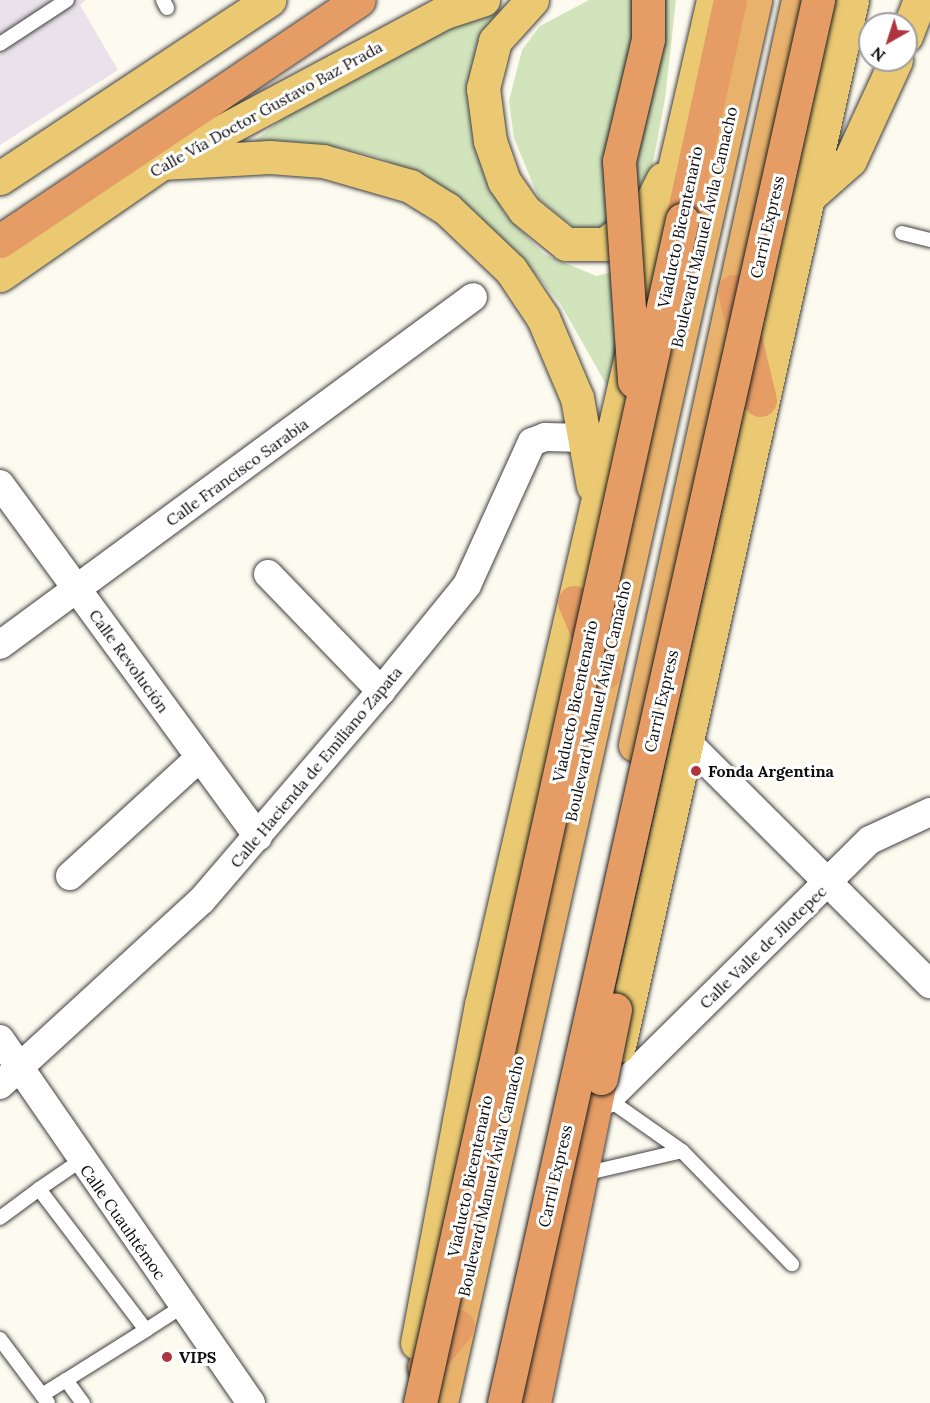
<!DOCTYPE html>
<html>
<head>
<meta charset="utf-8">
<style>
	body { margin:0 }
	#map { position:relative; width:930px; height:1403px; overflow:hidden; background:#fdfaef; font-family:Lora,serif }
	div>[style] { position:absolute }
	.industrial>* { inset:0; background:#eae2eb }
	.green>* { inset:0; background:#d2e4bc }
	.roads { filter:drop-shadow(0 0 2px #404040) drop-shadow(0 0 2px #404040) }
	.service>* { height:14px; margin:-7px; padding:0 7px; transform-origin:7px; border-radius:7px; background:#fff }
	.minor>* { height:28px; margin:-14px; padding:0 14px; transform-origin:14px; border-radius:14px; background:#fff }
	.primary>* { height:33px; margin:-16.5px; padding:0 16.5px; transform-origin:16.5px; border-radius:16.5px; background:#eac972 }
	.trunk>* { height:33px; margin:-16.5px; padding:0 16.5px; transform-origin:16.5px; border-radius:16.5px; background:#e8b26c }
	.motorway>* { height:33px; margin:-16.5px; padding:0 16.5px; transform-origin:16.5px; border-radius:16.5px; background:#e59c65 }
	.bridges { filter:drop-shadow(0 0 2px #1e1e1e) drop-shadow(0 0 2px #1e1e1e) }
	.motorway-bridge>* { height:33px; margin:-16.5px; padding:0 16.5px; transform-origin:16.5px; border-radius:16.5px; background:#e59c65 }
	.dots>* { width:16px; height:16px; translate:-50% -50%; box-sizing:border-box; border:3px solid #fff; border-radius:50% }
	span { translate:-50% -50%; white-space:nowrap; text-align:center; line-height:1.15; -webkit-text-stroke:6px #fff; paint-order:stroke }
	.street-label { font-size:16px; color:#0d0d0d }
	.poi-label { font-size:16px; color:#0d0d0d; font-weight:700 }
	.left { translate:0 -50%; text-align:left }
	.north { position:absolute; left:858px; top:12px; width:60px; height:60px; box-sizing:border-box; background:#fff; border:2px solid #9e9e9e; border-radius:50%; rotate:219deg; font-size:16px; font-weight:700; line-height:24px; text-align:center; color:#0d0d0d }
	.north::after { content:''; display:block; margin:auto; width:21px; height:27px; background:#ae343d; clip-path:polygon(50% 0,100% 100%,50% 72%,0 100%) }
</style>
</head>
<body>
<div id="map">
	<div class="industrial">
		<i style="clip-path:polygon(0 0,86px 0,80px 5px,118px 70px,0 145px)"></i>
	</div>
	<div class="green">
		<i style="clip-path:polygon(589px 0,676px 0,665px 99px,647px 194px,635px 218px,582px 234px,539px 199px,514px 138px,509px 101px,522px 50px,540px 26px)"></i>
		<i style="clip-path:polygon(499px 7px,478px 49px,481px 153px,504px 213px,544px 254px,596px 276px,639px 266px,615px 400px,560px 303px,516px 251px,448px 192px,382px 158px,340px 148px,248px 146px,329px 82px,422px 33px)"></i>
	</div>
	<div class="roads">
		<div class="service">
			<i style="left:163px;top:0;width:9px;rotate:63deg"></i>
			<i style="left:0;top:44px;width:80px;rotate:-33.3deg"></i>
			<i style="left:902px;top:233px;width:29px;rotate:14deg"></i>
			<i style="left:608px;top:1099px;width:90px;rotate:35.1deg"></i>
			<i style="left:682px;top:1151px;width:158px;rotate:45.8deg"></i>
			<i style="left:592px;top:1172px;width:92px;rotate:-13.1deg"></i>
			<i style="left:39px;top:1189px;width:50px;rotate:-34.3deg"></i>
			<i style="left:0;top:1218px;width:49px;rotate:-36.6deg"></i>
			<i style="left:39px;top:1189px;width:177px;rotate:52.8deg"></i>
			<i style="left:146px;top:1330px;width:94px;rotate:148deg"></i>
			<i style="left:66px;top:1380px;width:29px;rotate:54deg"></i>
			<i style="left:146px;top:1330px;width:44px;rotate:-33deg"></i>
			<i style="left:0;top:1339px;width:80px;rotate:53.1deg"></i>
			<i style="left:42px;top:1395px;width:28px;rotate:-32deg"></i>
		</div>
		<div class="minor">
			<i style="left:0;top:484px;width:437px;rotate:53.8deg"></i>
			<i style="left:268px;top:574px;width:163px;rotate:46deg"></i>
			<i style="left:0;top:645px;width:587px;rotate:-36.34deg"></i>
			<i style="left:685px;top:740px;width:346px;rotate:44.9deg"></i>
			<i style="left:70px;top:876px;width:173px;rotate:-42.4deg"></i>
			<i style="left:0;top:1039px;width:442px;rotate:55.4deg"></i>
			<i style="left:0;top:1085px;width:274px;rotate:-42.5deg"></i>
			<i style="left:202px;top:900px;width:275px;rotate:-49.4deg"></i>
			<i style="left:381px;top:691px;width:136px;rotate:-50.9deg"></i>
			<i style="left:467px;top:585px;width:157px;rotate:-65.6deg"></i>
			<i style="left:532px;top:442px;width:14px;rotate:-21deg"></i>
			<i style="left:545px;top:437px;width:42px;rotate:1.4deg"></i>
			<i style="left:608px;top:1099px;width:368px;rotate:-44.7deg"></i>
			<i style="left:870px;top:840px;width:66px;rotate:-25deg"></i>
		</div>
		<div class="primary">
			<i style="left:532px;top:0;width:55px;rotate:132.1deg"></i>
			<i style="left:495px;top:41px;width:49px;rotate:104.3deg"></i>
			<i style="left:483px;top:88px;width:53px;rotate:82.5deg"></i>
			<i style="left:490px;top:141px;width:42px;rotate:70.7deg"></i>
			<i style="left:504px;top:181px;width:35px;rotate:55deg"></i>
			<i style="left:524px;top:210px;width:54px;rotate:39deg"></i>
			<i style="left:566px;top:244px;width:39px"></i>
			<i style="left:605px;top:244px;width:52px;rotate:-38deg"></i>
			<i style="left:646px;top:212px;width:37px;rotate:-63deg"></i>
			<i style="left:906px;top:36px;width:39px;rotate:-69deg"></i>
			<i style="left:162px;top:163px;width:108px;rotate:-3.2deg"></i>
			<i style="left:270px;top:157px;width:53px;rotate:4.3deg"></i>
			<i style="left:323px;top:161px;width:91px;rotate:16deg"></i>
			<i style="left:410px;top:186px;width:44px;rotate:31.9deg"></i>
			<i style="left:447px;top:209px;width:88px;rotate:43.6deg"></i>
			<i style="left:511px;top:270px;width:58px;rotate:56.3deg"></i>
			<i style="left:543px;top:318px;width:87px;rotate:67deg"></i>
			<i style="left:577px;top:398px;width:89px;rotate:79.7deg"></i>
			<i style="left:0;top:178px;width:323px;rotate:-33.5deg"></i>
			<i style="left:805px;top:200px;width:60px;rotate:-41.6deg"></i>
			<i style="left:850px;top:160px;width:110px;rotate:-65.3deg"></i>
			<i style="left:0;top:275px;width:197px;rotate:-34.7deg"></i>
			<i style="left:162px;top:163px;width:321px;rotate:-28.1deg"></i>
			<i style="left:445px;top:12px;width:40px;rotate:-18deg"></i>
			<i style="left:619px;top:1046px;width:1072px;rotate:-77.44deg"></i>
			<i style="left:417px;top:1343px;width:344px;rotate:-79.3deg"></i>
			<i style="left:481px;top:1005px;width:1031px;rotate:-77deg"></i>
		</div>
		<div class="trunk">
			<i style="left:635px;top:745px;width:763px;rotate:-77.66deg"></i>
			<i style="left:441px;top:1403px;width:1438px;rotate:-77.38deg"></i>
		</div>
		<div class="motorway">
			<i style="left:682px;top:220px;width:225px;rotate:-77.7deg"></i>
			<i style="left:0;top:241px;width:432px;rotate:-33.9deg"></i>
			<i style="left:734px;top:291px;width:112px;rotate:76.6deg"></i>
			<i style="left:574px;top:602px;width:77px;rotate:67.1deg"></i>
			<i style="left:424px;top:1367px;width:53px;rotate:-50.3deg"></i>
			<i style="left:534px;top:1403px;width:332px;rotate:-78.4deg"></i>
		</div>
	</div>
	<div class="bridges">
		<div class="motorway-bridge">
			<i style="left:634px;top:381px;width:221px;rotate:-93.9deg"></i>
			<i style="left:619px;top:161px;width:125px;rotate:-76.6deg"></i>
			<i style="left:648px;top:39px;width:39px;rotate:-90deg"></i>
			<i style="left:601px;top:1078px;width:70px;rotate:-78.5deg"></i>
			<i style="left:420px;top:1403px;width:1212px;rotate:-77.51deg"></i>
			<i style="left:504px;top:1403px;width:1438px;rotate:-77.38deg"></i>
		</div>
	</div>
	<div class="dots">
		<i style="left:696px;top:771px;background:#ae343d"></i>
		<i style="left:167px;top:1357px;background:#ae343d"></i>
	</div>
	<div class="street-label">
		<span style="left:266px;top:109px;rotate:-29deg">Calle Vía Doctor Gustavo Baz Prada</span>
		<span style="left:680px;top:227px;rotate:-78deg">Viaducto Bicentenario</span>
		<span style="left:704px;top:227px;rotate:-77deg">Boulevard Manuel Ávila Camacho</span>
		<span style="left:767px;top:227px;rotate:-77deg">Carril Express</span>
		<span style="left:237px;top:472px;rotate:-36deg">Calle Francisco Sarabia</span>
		<span style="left:129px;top:661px;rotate:54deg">Calle Revolución</span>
		<span style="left:575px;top:701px;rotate:-78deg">Viaducto Bicentenario</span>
		<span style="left:598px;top:701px;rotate:-77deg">Boulevard Manuel Ávila Camacho</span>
		<span style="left:661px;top:701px;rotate:-77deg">Carril Express</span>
		<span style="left:316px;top:767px;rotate:-50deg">Calle Hacienda de Emiliano Zapata</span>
		<span style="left:763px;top:947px;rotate:-44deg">Calle Valle de Jilotepec</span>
		<span style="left:470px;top:1176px;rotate:-78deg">Viaducto Bicentenario</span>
		<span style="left:491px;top:1176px;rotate:-77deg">Boulevard Manuel Ávila Camacho</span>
		<span style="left:555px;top:1176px;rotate:-77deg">Carril Express</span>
		<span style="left:123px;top:1222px;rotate:55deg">Calle Cuauhtémoc</span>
	</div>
	<div class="poi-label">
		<span class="left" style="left:708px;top:771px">Fonda Argentina</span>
		<span class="left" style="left:179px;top:1357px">VIPS</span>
	</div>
	<div class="north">N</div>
</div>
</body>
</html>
